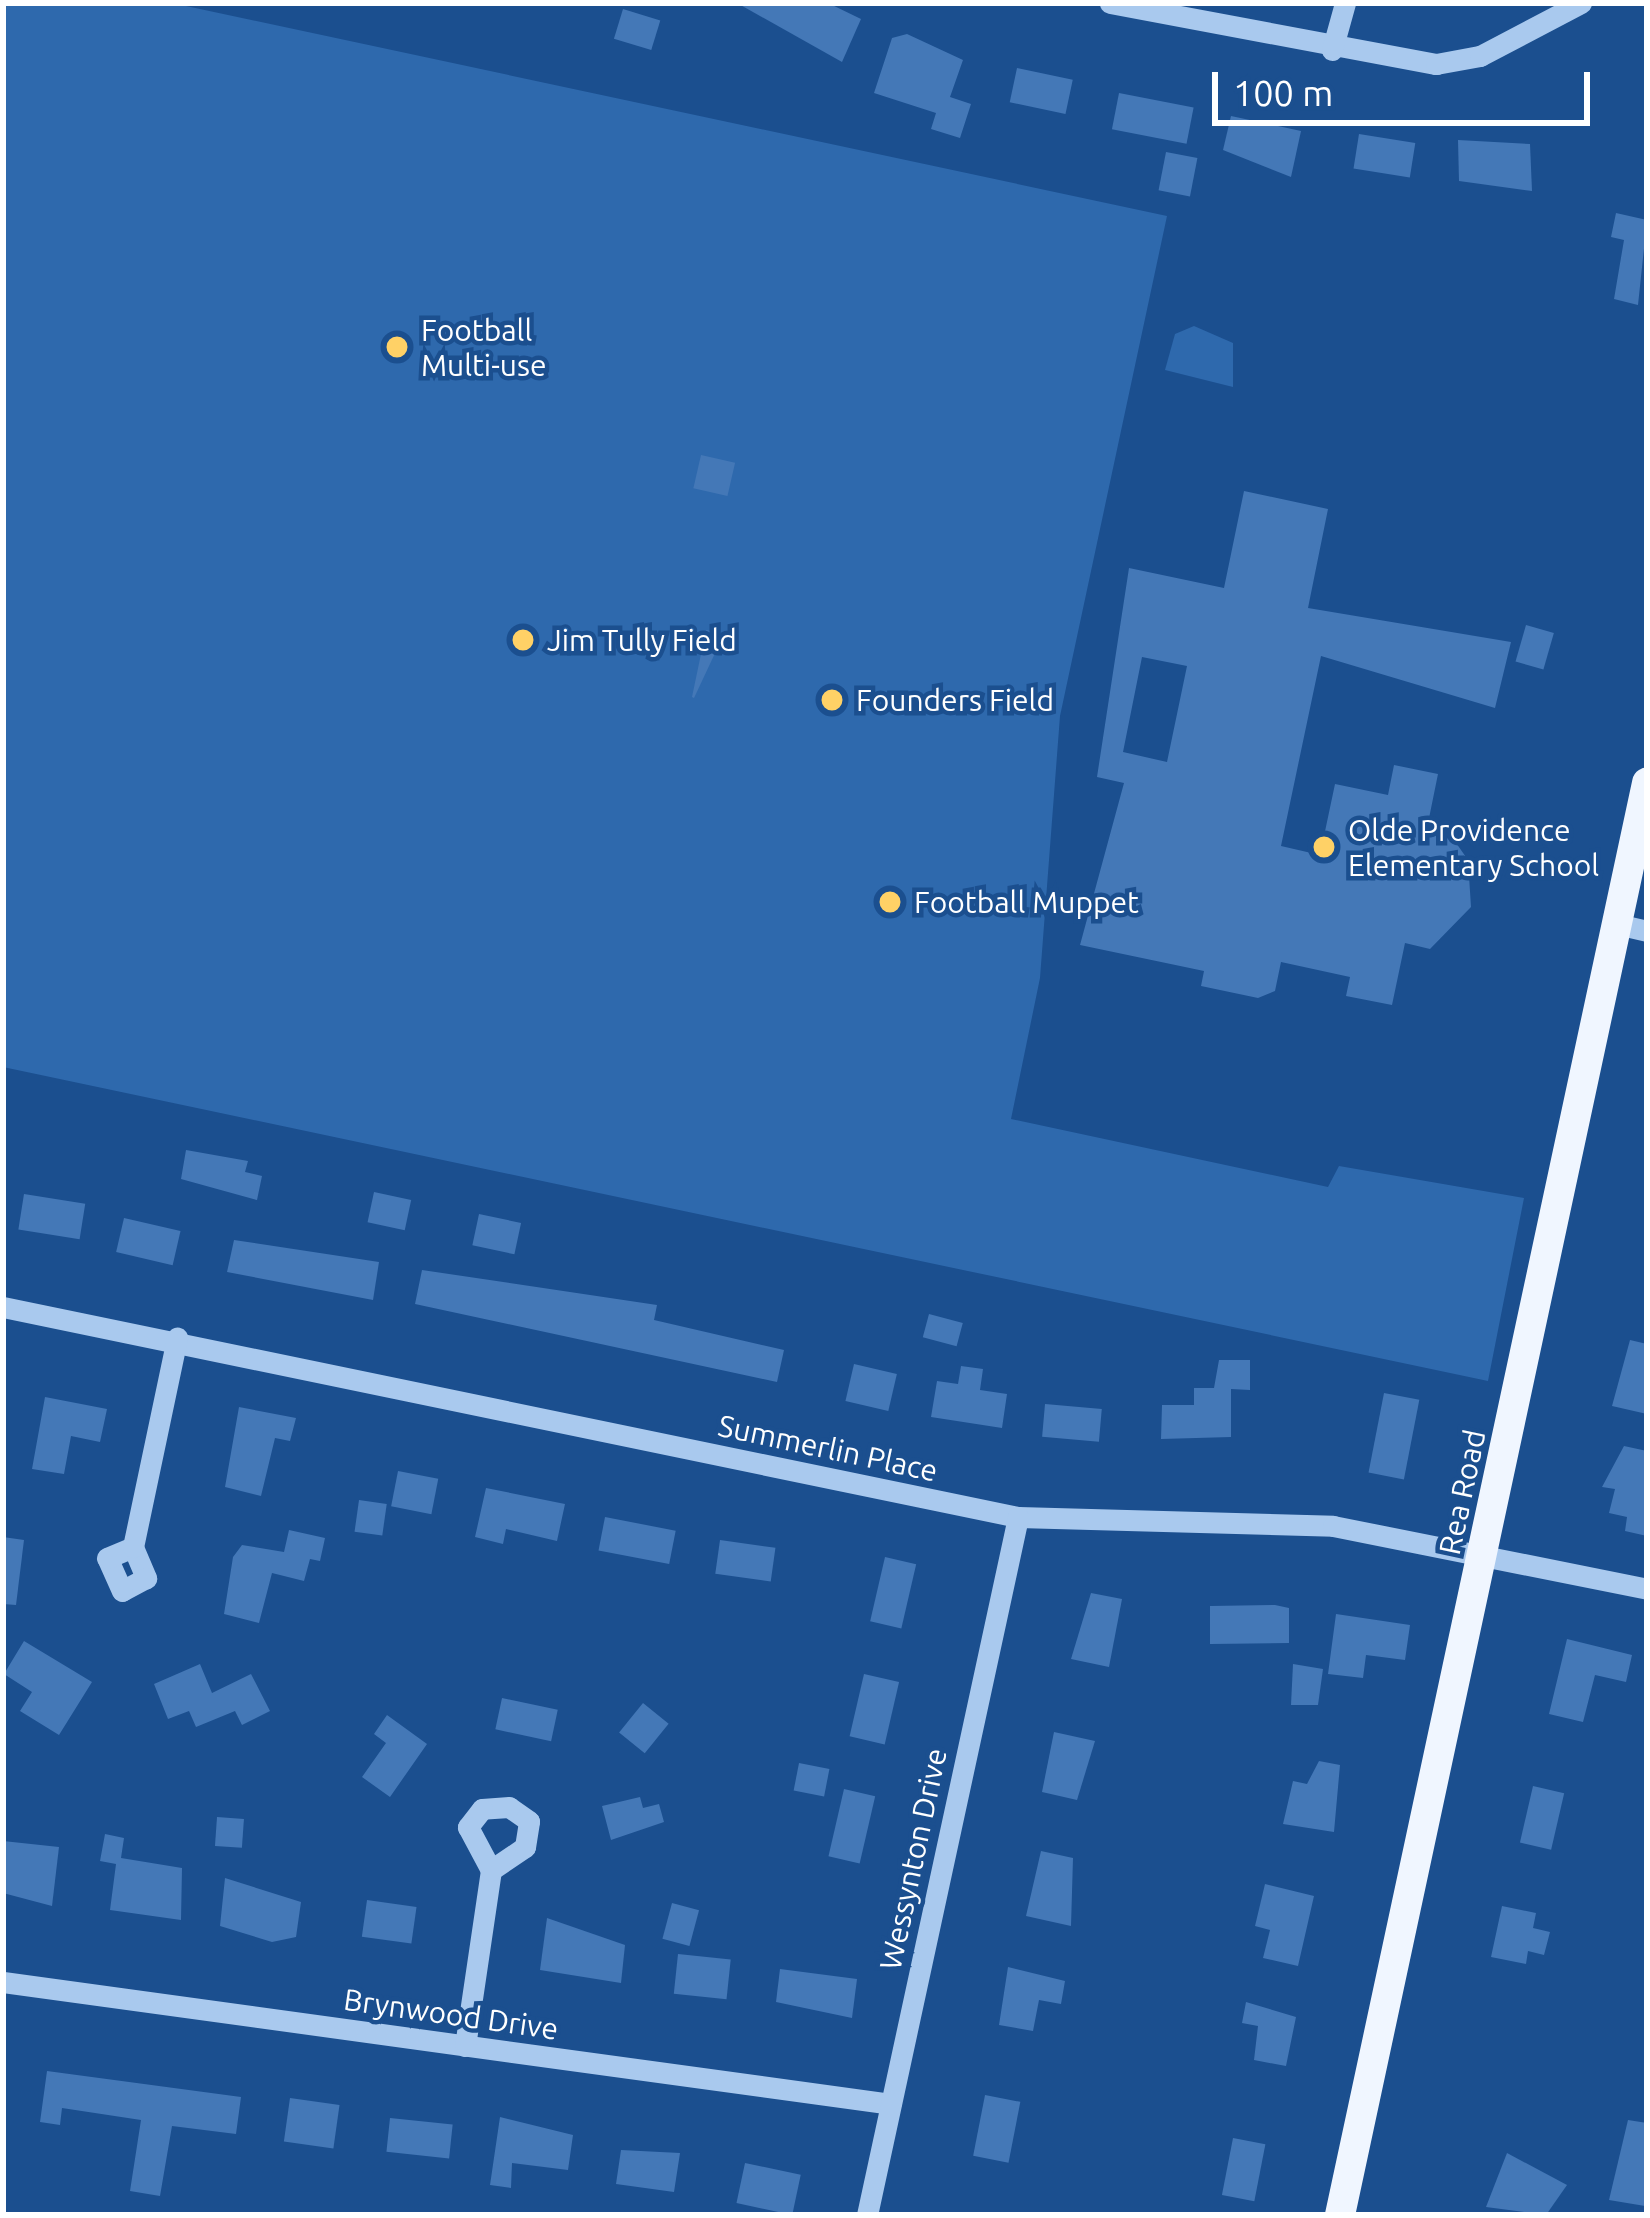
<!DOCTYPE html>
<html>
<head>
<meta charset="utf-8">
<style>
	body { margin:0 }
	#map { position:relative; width:1650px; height:2218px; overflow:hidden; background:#1b4f8f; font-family:Ubuntu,sans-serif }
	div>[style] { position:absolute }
	.green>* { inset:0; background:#2e69ad }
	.building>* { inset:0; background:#4478b7; transform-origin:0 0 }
	.minor>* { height:21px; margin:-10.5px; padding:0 10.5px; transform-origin:10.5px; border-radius:10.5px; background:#a9c9ee }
	.major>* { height:30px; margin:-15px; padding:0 15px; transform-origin:15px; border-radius:15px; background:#f0f6ff }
	.dots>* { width:33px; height:33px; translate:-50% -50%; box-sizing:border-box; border:6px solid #1b4f8f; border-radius:50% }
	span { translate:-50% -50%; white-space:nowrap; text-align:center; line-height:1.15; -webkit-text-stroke:9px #1b4f8f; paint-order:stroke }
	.poi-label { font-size:30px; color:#fff }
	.left { translate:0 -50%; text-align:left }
	.street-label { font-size:30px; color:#fff }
	.frame { position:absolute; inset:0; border:6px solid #fff; pointer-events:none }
	.scale { position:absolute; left:1212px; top:72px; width:378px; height:54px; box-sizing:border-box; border:6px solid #fff; border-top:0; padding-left:15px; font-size:36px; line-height:42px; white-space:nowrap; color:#fff; -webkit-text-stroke:9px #1b4f8f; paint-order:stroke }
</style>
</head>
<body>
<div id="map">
	<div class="green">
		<i style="clip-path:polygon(3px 3px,172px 3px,1167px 216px,1060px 716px,1040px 978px,1011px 1119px,1328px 1187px,1339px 1166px,1524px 1198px,1488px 1381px,3px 1067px)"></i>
		<i style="clip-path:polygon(1194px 326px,1233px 343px,1233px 387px,1165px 370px,1175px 334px)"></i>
	</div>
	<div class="building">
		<i style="clip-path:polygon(737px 3px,828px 3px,861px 19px,842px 62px)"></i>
		<i style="left:623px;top:9px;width:39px;height:31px;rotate:17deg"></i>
		<i style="clip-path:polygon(907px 34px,963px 60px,950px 97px,971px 104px,960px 138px,931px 129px,936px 113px,874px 93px,892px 38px)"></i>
		<i style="left:1017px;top:68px;width:57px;height:35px;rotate:12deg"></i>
		<i style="left:1119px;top:93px;width:76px;height:37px;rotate:11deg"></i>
		<i style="clip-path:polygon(1231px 116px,1301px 131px,1291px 177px,1223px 150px)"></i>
		<i style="left:1359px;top:134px;width:57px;height:35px;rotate:9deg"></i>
		<i style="clip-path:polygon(1458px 140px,1530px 144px,1532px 191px,1459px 181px)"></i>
		<i style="left:1166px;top:152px;width:32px;height:39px;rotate:11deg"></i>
		<i style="clip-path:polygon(1616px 213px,1647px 220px,1638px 305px,1614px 299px,1624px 240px,1611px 237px)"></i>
		<i style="left:701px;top:455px;width:35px;height:34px;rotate:13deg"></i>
		<i style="clip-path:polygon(evenodd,1244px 491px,1328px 509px,1308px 608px,1511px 642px,1495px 708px,1321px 656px,1281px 846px,1320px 855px,1335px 784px,1388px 795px,1394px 765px,1438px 774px,1426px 833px,1454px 840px,1468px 860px,1471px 907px,1430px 949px,1405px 943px,1392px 1005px,1346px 996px,1350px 977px,1281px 962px,1275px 991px,1258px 998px,1201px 986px,1204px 971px,1080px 945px,1124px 783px,1097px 777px,1129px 568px,1224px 588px,1244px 491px,1142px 657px,1187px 666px,1167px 762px,1123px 752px,1142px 657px)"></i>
		<i style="left:1526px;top:625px;width:29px;height:38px;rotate:16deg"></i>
		<i style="clip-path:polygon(706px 630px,724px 634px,694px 698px,692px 697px)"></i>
		<i style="clip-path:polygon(186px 1150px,248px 1161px,245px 1172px,262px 1176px,257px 1200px,181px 1179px)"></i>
		<i style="left:374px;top:1192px;width:38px;height:31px;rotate:12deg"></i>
		<i style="left:24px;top:1194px;width:62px;height:36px;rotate:9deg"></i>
		<i style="left:479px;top:1214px;width:43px;height:32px;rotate:12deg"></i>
		<i style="left:124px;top:1218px;width:58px;height:35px;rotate:13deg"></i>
		<i style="clip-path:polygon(234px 1240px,379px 1262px,373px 1300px,227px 1272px)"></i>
		<i style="clip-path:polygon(422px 1270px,657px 1305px,654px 1320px,784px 1350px,777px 1382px,415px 1304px)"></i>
		<i style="left:929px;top:1314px;width:35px;height:24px;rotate:15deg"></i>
		<i style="clip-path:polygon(1630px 1340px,1647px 1344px,1647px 1414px,1612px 1406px)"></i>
		<i style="clip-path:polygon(1219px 1360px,1250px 1360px,1250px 1390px,1231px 1389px,1231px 1437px,1161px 1439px,1162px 1405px,1194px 1405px,1194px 1388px,1214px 1388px)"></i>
		<i style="left:854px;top:1364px;width:44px;height:38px;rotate:13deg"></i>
		<i style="clip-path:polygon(961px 1366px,983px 1369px,980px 1390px,1007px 1394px,1002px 1428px,931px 1417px,937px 1381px,958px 1384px)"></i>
		<i style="left:1384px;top:1393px;width:36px;height:81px;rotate:11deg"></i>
		<i style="clip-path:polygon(45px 1397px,107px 1409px,100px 1442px,71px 1436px,64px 1474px,32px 1469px)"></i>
		<i style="left:1045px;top:1404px;width:57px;height:33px;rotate:5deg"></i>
		<i style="clip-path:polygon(239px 1407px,296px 1418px,290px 1441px,275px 1438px,261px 1496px,225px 1487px)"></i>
		<i style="clip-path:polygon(1624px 1446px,1647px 1451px,1647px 1536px,1625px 1531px,1627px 1517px,1609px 1513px,1615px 1489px,1602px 1487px)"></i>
		<i style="left:398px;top:1471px;width:41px;height:36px;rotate:11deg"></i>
		<i style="clip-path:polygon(486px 1488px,565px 1504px,557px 1541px,506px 1529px,503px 1544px,475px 1537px)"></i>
		<i style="left:359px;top:1500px;width:28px;height:32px;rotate:8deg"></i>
		<i style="left:605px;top:1517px;width:72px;height:34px;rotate:11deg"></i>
		<i style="clip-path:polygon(289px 1530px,325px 1538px,320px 1561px,310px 1559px,304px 1581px,272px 1573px,259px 1623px,224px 1614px,233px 1557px,242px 1545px,284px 1552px)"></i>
		<i style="clip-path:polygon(3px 1537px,24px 1540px,16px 1605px,3px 1604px)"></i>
		<i style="left:720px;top:1540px;width:56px;height:34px;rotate:8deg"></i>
		<i style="left:885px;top:1557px;width:32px;height:66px;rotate:13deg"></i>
		<i style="clip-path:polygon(1091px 1593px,1122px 1599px,1109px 1667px,1071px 1659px)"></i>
		<i style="clip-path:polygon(1275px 1605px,1289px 1608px,1289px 1643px,1210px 1644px,1210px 1606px)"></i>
		<i style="clip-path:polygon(1336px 1614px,1410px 1625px,1405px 1660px,1366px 1655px,1363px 1678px,1328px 1674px)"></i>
		<i style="clip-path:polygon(1567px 1639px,1632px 1655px,1626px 1682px,1595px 1675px,1583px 1722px,1549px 1714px)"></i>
		<i style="clip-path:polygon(24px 1641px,92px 1682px,59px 1735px,20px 1711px,32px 1692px,4px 1674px)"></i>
		<i style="clip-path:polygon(200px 1664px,212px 1693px,251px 1674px,270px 1711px,242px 1725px,235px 1711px,196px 1727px,189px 1711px,168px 1719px,154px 1684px)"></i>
		<i style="clip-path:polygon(1293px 1664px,1323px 1669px,1318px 1705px,1291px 1705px)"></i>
		<i style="left:864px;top:1674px;width:36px;height:64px;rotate:13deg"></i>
		<i style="left:502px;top:1698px;width:57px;height:32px;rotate:12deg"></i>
		<i style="left:643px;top:1703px;width:33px;height:38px;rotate:39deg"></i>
		<i style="clip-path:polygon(387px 1715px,427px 1744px,390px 1797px,362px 1777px,386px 1743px,374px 1734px)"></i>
		<i style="clip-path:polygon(1054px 1732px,1095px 1741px,1077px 1800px,1042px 1792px)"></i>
		<i style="clip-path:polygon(1319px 1761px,1340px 1765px,1334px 1832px,1283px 1824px,1293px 1781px,1307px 1784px)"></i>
		<i style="left:799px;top:1763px;width:31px;height:28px;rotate:11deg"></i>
		<i style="left:1533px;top:1786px;width:32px;height:58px;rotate:13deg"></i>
		<i style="left:844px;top:1789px;width:32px;height:69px;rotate:13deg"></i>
		<i style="clip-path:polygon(640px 1797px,643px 1808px,659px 1804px,664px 1822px,611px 1840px,602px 1806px)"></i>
		<i style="left:217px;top:1817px;width:27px;height:29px;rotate:4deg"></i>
		<i style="clip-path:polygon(105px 1834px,124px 1838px,121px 1858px,182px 1868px,181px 1920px,110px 1910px,116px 1864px,100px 1861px)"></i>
		<i style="clip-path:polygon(3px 1841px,59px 1847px,52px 1906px,3px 1893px)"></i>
		<i style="clip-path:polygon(1041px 1851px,1073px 1858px,1071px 1926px,1026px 1916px)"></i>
		<i style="clip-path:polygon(225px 1878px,301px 1902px,296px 1937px,272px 1942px,220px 1926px)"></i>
		<i style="clip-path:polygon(1265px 1884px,1314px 1896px,1298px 1966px,1263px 1958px,1270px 1930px,1255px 1926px)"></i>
		<i style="left:367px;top:1900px;width:50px;height:37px;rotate:8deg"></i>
		<i style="left:672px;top:1903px;width:28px;height:37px;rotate:15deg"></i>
		<i style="clip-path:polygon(1502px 1906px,1536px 1913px,1533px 1928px,1550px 1932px,1544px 1955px,1528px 1951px,1526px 1964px,1491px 1957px)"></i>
		<i style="clip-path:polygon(547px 1918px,625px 1945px,621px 1983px,540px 1970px)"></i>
		<i style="left:678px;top:1954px;width:53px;height:40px;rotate:6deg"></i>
		<i style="clip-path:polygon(1008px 1967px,1065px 1981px,1061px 2004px,1039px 2000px,1033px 2031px,999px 2025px)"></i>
		<i style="clip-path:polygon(780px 1969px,857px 1979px,852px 2018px,776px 2002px)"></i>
		<i style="clip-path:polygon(1246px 2002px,1296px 2017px,1286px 2066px,1254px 2060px,1258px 2026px,1242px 2023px)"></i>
		<i style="clip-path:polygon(47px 2071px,241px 2097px,236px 2134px,172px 2126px,160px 2196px,130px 2191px,141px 2120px,62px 2108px,60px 2125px,40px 2122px)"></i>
		<i style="left:985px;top:2095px;width:36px;height:62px;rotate:11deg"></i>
		<i style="left:290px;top:2098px;width:50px;height:44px;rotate:8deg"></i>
		<i style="clip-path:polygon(500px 2117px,573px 2135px,568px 2170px,512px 2163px,511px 2188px,490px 2185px)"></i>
		<i style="left:390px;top:2118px;width:63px;height:34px;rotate:6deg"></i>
		<i style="clip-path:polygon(1628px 2120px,1647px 2123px,1645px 2206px,1609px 2200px)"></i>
		<i style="left:1233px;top:2138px;width:33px;height:58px;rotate:11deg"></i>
		<i style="clip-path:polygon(621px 2150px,680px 2153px,674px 2192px,616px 2184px)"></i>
		<i style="clip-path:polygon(1507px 2153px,1567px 2185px,1546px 2215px,1486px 2207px)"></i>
		<i style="left:745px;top:2163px;width:57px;height:41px;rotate:12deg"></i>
	</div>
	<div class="minor">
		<i style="left:1110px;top:3px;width:332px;rotate:10.6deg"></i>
		<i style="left:1436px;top:64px;width:45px;rotate:-10.3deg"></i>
		<i style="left:1480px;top:56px;width:114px;rotate:-27.7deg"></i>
		<i style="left:1332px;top:50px;width:49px;rotate:-74.5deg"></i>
		<i style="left:1617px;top:924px;width:31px;rotate:13deg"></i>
		<i style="left:3px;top:1307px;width:1036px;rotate:11.69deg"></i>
		<i style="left:1018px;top:1517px;width:315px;rotate:1.6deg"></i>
		<i style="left:1333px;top:1526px;width:320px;rotate:11.3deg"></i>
		<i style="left:133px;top:1547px;width:34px;rotate:67deg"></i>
		<i style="left:146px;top:1578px;width:27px;rotate:152deg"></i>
		<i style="left:122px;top:1591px;width:36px;rotate:-114deg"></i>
		<i style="left:107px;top:1558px;width:28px;rotate:-23deg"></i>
		<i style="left:133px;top:1547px;width:214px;rotate:-78.1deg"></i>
		<i style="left:3px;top:1982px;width:896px;rotate:7.82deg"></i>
		<i style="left:465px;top:2046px;width:178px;rotate:-81.6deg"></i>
		<i style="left:491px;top:1870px;width:41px;rotate:-34.1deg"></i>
		<i style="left:525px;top:1847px;width:26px;rotate:-81deg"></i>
		<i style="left:529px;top:1821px;width:24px;rotate:-145deg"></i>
		<i style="left:509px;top:1807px;width:27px;rotate:176deg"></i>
		<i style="left:482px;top:1809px;width:23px;rotate:128deg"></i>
		<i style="left:468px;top:1827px;width:49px;rotate:61.9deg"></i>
		<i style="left:867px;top:2215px;width:714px;rotate:-77.79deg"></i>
	</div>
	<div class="major">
		<i style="left:1340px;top:2215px;width:1465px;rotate:-77.9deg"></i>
	</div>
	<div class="dots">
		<i style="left:397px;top:347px;background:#ffd166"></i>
		<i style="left:523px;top:640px;background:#ffd166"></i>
		<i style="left:832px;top:700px;background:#ffd166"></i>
		<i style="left:1324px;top:847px;background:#ffd166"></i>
		<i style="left:890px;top:902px;background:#ffd166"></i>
	</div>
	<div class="poi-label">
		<span class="left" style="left:421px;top:347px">Football<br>Multi-use</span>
		<span class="left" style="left:547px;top:640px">Jim Tully Field</span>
		<span class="left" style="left:856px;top:700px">Founders Field</span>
		<span class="left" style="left:1348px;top:847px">Olde Providence<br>Elementary School</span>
		<span class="left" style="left:914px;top:902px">Football Muppet</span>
	</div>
	<div class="street-label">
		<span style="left:828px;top:1448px;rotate:12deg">Summerlin Place</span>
		<span style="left:1462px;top:1492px;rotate:-78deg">Rea Road</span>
		<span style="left:913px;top:1859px;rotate:-78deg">Wessynton Drive</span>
		<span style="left:451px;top:2014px;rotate:8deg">Brynwood Drive</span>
	</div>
	<div class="frame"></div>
	<div class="scale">100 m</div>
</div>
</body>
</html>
